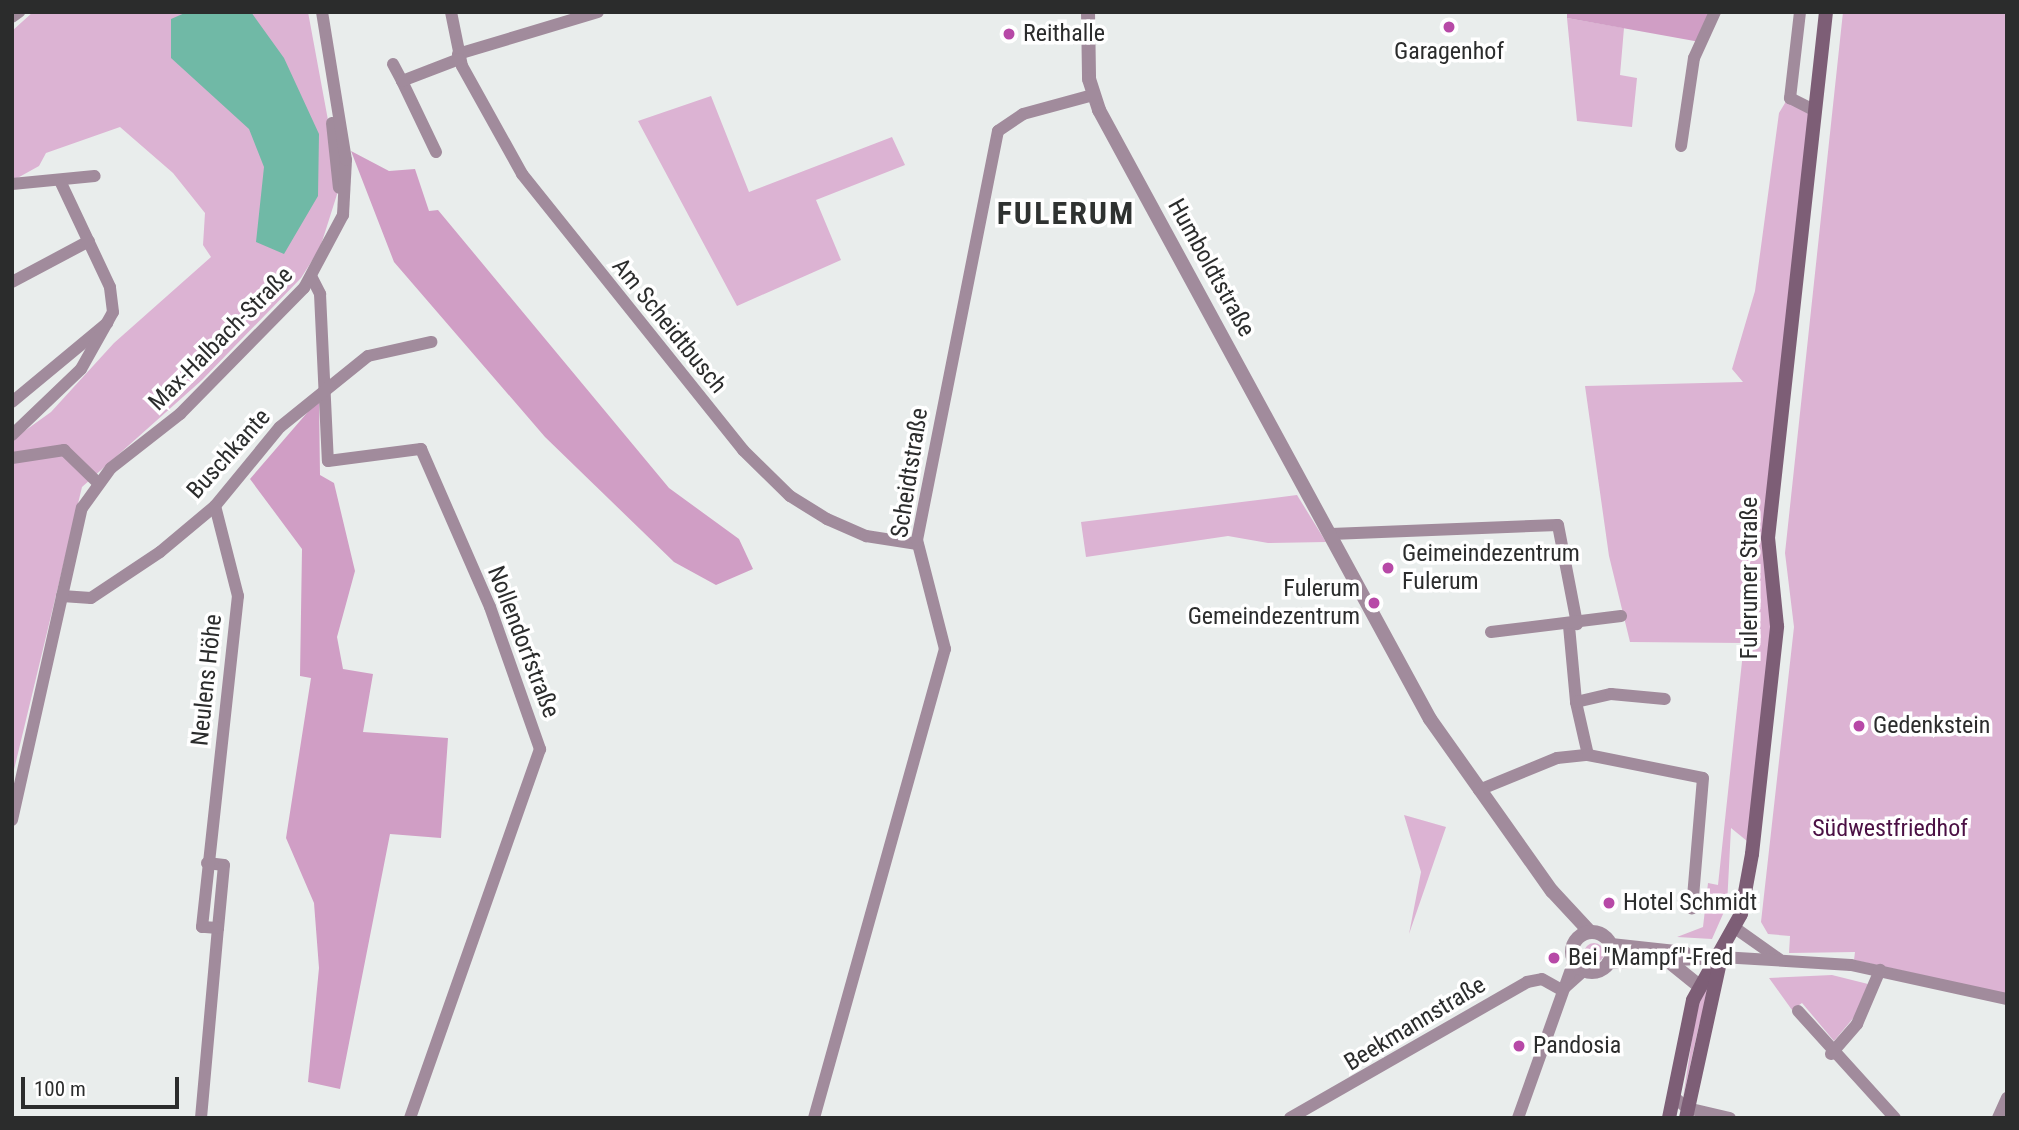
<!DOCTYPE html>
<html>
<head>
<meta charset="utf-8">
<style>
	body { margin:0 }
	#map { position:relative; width:2019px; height:1130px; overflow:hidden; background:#e9edec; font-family:"Roboto Condensed",sans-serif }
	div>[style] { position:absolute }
	.green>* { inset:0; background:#dcb3d3 }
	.round { border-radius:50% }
	.forest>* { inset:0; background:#d09ec5 }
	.water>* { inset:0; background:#70b9a6 }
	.minor>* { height:12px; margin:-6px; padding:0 6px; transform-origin:6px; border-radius:6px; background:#a18b9c }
	.tertiary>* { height:14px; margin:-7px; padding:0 7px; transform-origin:7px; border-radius:7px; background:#a18b9c }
	.tertiary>.ring { margin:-7px; padding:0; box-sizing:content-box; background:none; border:14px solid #a18b9c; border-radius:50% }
	.secondary>* { height:14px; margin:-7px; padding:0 7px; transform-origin:7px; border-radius:7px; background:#7d5e76 }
	.dots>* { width:19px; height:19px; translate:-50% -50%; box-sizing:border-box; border:4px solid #fff; border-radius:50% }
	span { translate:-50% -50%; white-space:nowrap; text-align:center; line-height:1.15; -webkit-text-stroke:7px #fff; paint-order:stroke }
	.poi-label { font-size:24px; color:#2b2c2c }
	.left { translate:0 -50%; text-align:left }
	.right { translate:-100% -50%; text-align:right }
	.street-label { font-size:24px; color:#2b2c2c }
	.park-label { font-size:24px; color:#4b1044 }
	.district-label { font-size:32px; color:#2f3231; font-weight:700; letter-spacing:2px }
	.frame { position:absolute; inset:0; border:14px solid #2b2c2c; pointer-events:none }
	.scale { position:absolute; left:21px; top:1077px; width:158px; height:32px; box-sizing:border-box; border:4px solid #2b2c2c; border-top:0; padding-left:9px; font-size:21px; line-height:24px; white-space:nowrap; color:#2b2c2c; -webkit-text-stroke:5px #fff; paint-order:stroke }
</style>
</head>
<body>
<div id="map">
	<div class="green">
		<i style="clip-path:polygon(33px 12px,308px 12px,340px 185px,320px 248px,301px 278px,202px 380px,82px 487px,12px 778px,12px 440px,51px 412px,114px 343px,211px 257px,203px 245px,205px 213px,173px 173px,120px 127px,46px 153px,39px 166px,12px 181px,12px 31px)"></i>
		<i style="clip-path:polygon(1843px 12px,2007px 12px,2007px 994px,1854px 960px,1855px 952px,1789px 953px,1790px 936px,1768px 934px,1761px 922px,1794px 627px,1785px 553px)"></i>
		<i style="clip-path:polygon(1567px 18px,1624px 28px,1620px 75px,1637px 78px,1632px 127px,1577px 121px)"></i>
		<i style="clip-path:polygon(711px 96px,749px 192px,892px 137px,905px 165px,816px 200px,841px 260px,737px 306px,638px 121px)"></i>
		<i style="clip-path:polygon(1788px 98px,1811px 111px,1762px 537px,1771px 627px,1747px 841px,1731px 828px,1727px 905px,1712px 939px,1677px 937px,1703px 927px,1708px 883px,1718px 885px,1744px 643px,1630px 642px,1609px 556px,1585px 386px,1743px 382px,1732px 369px,1755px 291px,1779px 113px)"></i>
		<i style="clip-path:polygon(1297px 495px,1326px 542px,1268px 543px,1228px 536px,1086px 557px,1081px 522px)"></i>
		<i style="clip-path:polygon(1404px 815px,1446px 827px,1409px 934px,1421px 872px)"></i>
		<i class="round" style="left:1584px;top:943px;width:20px;height:20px"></i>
		<i style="clip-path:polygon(1832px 975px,1868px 984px,1855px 1016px,1834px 1041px,1802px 1003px,1792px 1010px,1769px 978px)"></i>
		<i style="clip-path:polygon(1714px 980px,1699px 1025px,1683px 1098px,1698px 1000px)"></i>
	</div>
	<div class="forest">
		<i style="clip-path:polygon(1567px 12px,1712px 12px,1700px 42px,1567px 18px)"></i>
		<i style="clip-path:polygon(351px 151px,389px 171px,415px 169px,429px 211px,438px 210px,669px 488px,739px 539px,753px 569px,716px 585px,674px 562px,545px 437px,394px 262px)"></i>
		<i style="clip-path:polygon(319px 399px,320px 475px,334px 483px,355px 571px,337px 637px,343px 669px,373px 674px,363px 732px,448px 738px,441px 838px,390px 834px,340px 1089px,308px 1082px,319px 968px,314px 903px,286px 838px,311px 678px,300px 676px,302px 549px,250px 479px)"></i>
	</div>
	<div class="water">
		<i style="clip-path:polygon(187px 12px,251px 12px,284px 58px,319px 134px,318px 196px,284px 254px,256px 242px,264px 167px,249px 129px,171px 58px,171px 19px)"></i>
	</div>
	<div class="minor">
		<i style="left:451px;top:12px;width:55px;rotate:78.5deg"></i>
		<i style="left:462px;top:66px;width:124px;rotate:60.9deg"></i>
		<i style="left:522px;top:174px;width:354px;rotate:51.3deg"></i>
		<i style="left:743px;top:450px;width:66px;rotate:44.4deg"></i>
		<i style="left:790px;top:496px;width:44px;rotate:31.9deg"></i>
		<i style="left:827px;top:519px;width:43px;rotate:23.6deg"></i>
		<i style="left:866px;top:536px;width:52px;rotate:8.9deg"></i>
		<i style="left:1800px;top:12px;width:87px;rotate:96.6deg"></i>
		<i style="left:1790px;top:98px;width:28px;rotate:27deg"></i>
		<i style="left:12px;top:17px;width:9px;rotate:-36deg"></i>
		<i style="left:458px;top:54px;width:146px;rotate:-16.7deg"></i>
		<i style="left:393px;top:64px;width:19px;rotate:62deg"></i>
		<i style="left:332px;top:123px;width:65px;rotate:83.9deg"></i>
		<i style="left:1681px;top:146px;width:89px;rotate:-81.6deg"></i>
		<i style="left:1694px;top:58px;width:51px;rotate:-65.5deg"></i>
		<i style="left:436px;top:152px;width:79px;rotate:-115.6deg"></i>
		<i style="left:402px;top:81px;width:61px;rotate:-21.1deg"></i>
		<i style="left:12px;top:184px;width:83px;rotate:-5.5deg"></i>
		<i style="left:312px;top:278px;width:18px;rotate:63deg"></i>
		<i style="left:320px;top:294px;width:167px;rotate:87.3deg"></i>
		<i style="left:328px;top:461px;width:94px;rotate:-7.4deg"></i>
		<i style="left:421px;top:449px;width:172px;rotate:66.4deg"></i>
		<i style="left:490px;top:607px;width:151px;rotate:70.6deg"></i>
		<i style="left:540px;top:749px;width:391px;rotate:109.4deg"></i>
		<i style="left:12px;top:282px;width:87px;rotate:-28deg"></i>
		<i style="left:12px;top:402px;width:124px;rotate:-39.7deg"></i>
		<i style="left:12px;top:435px;width:95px;rotate:-43.7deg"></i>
		<i style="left:81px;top:369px;width:65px;rotate:-60.7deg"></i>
		<i style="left:113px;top:312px;width:25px;rotate:-97deg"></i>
		<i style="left:110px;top:287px;width:115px;rotate:-115.2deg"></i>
		<i style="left:12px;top:458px;width:53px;rotate:-8.7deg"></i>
		<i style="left:64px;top:450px;width:46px;rotate:44.1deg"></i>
		<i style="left:1331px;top:534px;width:227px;rotate:-2.3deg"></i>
		<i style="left:1558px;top:525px;width:101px;rotate:79.1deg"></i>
		<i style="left:62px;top:596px;width:29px;rotate:4deg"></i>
		<i style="left:91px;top:598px;width:83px;rotate:-33.7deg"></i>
		<i style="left:160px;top:552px;width:72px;rotate:-39.9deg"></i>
		<i style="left:215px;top:506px;width:102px;rotate:-50.6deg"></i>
		<i style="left:280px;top:427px;width:113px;rotate:-38.9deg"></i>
		<i style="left:368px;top:356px;width:65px;rotate:-12.5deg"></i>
		<i style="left:1569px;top:626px;width:76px;rotate:84.7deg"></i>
		<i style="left:1491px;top:632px;width:131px;rotate:-7deg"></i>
		<i style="left:1588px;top:755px;width:54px;rotate:-102.8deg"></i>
		<i style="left:1576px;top:702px;width:36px;rotate:-13deg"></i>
		<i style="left:1611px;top:694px;width:54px;rotate:5.3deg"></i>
		<i style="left:1479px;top:790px;width:84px;rotate:-22.3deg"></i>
		<i style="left:1557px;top:758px;width:31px;rotate:-6deg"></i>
		<i style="left:1588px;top:755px;width:117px;rotate:11.3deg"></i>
		<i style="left:1703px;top:778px;width:131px;rotate:94.8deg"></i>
		<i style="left:12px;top:820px;width:320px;rotate:-77.4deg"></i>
		<i style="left:82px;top:508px;width:49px;rotate:-54.1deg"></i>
		<i style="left:111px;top:468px;width:88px;rotate:-38deg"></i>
		<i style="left:180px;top:414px;width:177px;rotate:-45.5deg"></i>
		<i style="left:304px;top:288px;width:83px;rotate:-61.9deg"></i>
		<i style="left:343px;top:215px;width:55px;rotate:-86.9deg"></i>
		<i style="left:346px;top:160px;width:150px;rotate:-99.2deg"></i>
		<i style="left:207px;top:863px;width:17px;rotate:7deg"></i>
		<i style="left:224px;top:865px;width:63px;rotate:95.4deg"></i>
		<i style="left:1735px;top:928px;width:54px;rotate:35.2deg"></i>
		<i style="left:1721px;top:957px;width:130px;rotate:3.5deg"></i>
		<i style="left:1851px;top:965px;width:160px;rotate:12.3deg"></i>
		<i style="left:1562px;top:990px;width:30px;rotate:-42deg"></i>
		<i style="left:1798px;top:1011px;width:144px;rotate:47.8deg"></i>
		<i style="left:1831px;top:1054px;width:40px;rotate:-49deg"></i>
		<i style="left:1857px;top:1024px;width:59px;rotate:-66.9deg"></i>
		<i style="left:1673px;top:1096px;width:18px;rotate:41deg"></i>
		<i style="left:1687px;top:1108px;width:44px;rotate:13.1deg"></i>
		<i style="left:201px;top:1118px;width:191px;rotate:-84.9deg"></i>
		<i style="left:218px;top:928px;width:16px;rotate:-176deg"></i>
		<i style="left:202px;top:927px;width:333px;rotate:-83.8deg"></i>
		<i style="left:238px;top:596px;width:93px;rotate:-104.3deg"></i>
		<i style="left:814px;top:1118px;width:487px;rotate:-74.4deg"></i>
		<i style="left:945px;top:649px;width:113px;rotate:-104.4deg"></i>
		<i style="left:917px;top:540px;width:417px;rotate:-78.8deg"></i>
		<i style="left:998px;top:131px;width:30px;rotate:-34deg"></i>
		<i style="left:1023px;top:114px;width:73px;rotate:-15.2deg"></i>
		<i style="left:1290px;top:1118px;width:273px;rotate:-29.8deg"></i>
		<i style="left:1527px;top:982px;width:15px;rotate:-11deg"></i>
		<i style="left:1542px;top:979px;width:23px;rotate:29deg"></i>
		<i style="left:1518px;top:1118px;width:167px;rotate:-70.4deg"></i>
		<i style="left:1998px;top:1118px;width:22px;rotate:-66deg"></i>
	</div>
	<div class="tertiary">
		<i style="left:1088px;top:12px;width:67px;rotate:89.1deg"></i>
		<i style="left:1089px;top:79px;width:33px;rotate:72deg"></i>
		<i style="left:1099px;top:110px;width:693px;rotate:61.48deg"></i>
		<i style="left:1430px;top:719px;width:211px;rotate:54.7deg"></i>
		<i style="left:1552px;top:891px;width:56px;rotate:47.2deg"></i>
		<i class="ring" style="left:1572px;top:932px;width:26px;height:26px"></i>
		<i style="left:1611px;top:945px;width:74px;rotate:6.2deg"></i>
		<i style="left:1609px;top:962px;width:112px;rotate:-2.6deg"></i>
		<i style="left:1672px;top:964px;width:35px;rotate:39deg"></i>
	</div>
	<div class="secondary">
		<i style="left:1669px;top:1118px;width:120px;rotate:-78.5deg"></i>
		<i style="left:1693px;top:1000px;width:98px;rotate:-60.8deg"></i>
		<i style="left:1741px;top:914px;width:61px;rotate:-79.6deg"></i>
		<i style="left:1752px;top:854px;width:229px;rotate:-83.7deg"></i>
		<i style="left:1777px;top:626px;width:88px;rotate:-95.8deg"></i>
		<i style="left:1768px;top:538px;width:529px;rotate:-83.71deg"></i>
		<i style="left:1686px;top:1118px;width:165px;rotate:-77.7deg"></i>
	</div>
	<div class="dots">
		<i style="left:1449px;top:27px;background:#b749a7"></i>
		<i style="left:1009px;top:34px;background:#b749a7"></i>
		<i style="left:1388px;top:568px;background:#b749a7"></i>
		<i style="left:1374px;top:603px;background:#b749a7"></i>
		<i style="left:1859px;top:726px;background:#b749a7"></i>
		<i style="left:1609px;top:903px;background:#b749a7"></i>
		<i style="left:1554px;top:958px;background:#b749a7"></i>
		<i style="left:1519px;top:1046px;background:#b749a7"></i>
	</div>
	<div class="poi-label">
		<span class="left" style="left:1023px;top:34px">Reithalle</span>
		<span style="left:1449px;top:52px">Garagenhof</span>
		<span class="left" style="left:1402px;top:568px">Geimeindezentrum<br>Fulerum</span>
		<span class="right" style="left:1360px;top:603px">Fulerum<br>Gemeindezentrum</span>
		<span class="left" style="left:1873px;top:726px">Gedenkstein</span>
		<span class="left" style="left:1623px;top:903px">Hotel Schmidt</span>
		<span class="left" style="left:1568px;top:958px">Bei "Mampf"-Fred</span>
		<span class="left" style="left:1533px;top:1046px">Pandosia</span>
	</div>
	<div class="street-label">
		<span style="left:1211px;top:268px;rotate:61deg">Humboldtstraße</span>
		<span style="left:669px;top:326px;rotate:51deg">Am Scheidtbusch</span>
		<span style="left:221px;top:339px;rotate:-45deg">Max-Halbach-Straße</span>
		<span style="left:229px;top:454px;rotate:-48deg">Buschkante</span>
		<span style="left:910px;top:473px;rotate:-81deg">Scheidtstraße</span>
		<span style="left:1750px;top:578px;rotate:-90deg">Fulerumer Straße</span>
		<span style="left:523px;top:642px;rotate:69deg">Nollendorfstraße</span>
		<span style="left:207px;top:680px;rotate:-84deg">Neulens Höhe</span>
		<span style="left:1415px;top:1024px;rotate:-31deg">Beekmannstraße</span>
	</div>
	<div class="park-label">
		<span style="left:1890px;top:829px">Südwestfriedhof</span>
	</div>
	<div class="district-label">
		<span style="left:1066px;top:213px">FULERUM</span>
	</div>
	<div class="frame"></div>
	<div class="scale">100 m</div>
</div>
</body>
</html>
